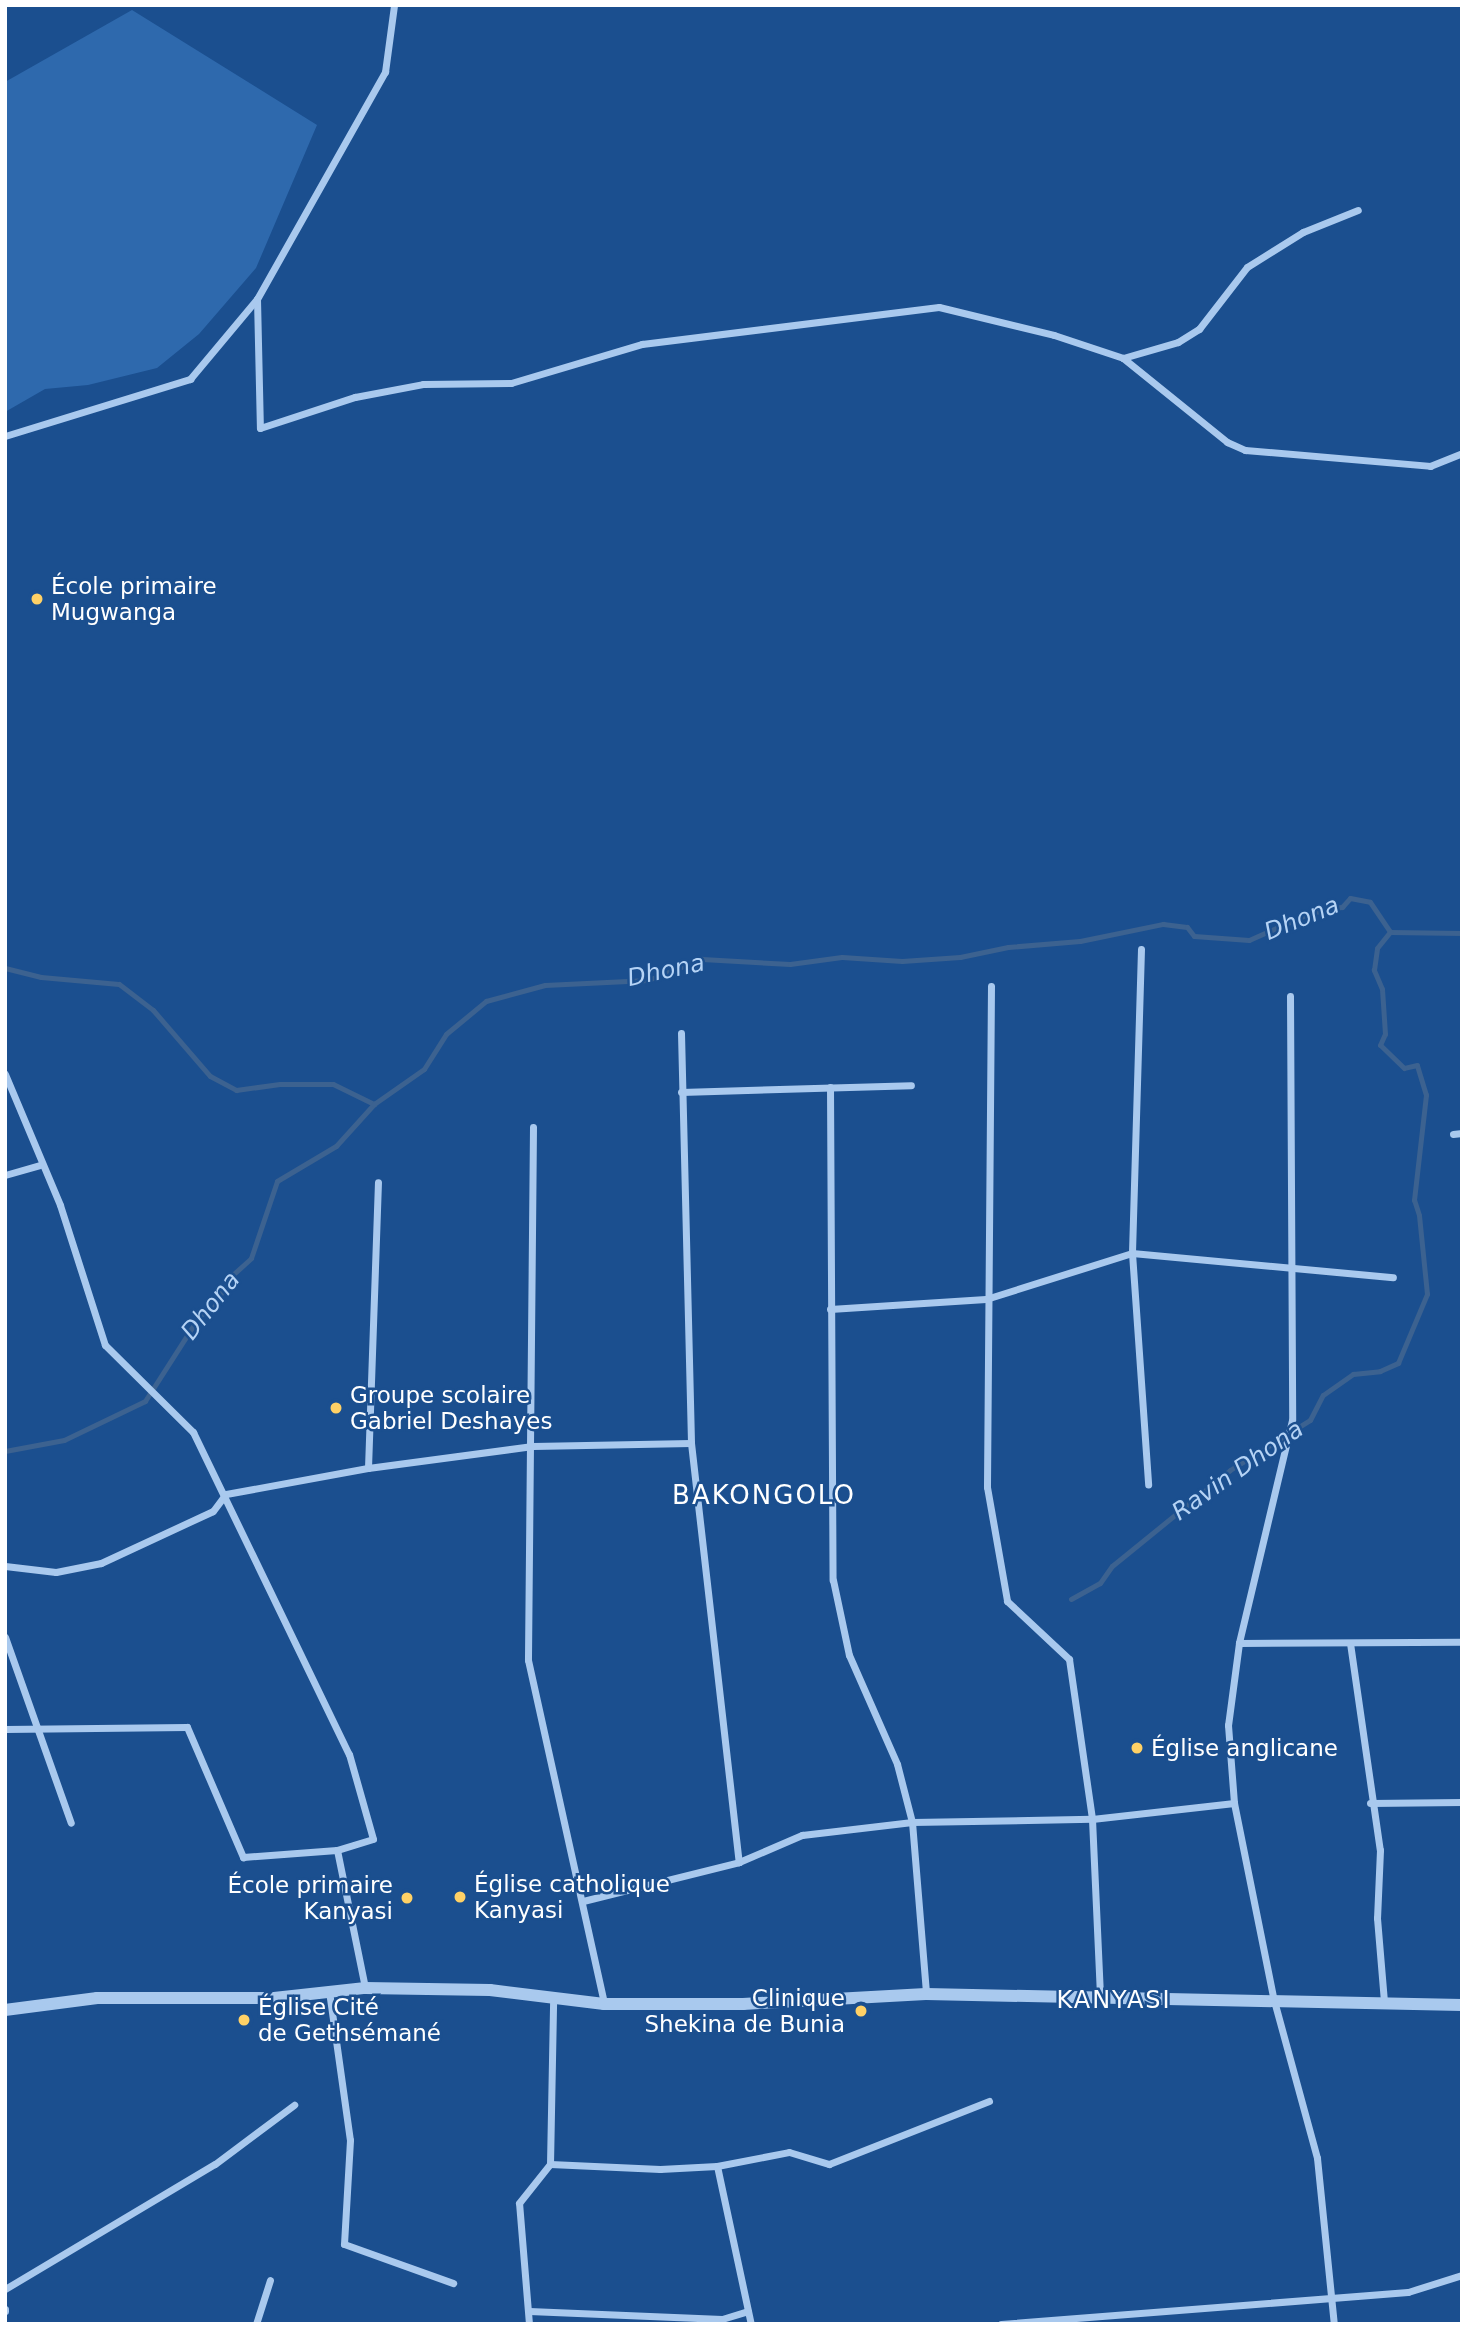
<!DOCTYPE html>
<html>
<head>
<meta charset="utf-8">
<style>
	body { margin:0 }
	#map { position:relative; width:1467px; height:2329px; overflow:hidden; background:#1b4f8f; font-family:"DejaVu Sans",sans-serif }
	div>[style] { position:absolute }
	.green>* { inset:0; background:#2e69ad }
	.stream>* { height:5px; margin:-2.5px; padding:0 2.5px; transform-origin:2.5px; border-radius:2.5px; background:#3c6290 }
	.minor>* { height:7px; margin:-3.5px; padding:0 3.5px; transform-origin:3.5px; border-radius:3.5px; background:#a9c9ee }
	.tertiary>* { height:12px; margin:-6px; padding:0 6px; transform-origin:6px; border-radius:6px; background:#a9c9ee }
	.dots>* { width:19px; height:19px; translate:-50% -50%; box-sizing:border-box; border:4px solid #1b4f8f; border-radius:50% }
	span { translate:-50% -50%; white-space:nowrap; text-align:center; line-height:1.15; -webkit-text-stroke:5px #1b4f8f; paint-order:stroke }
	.poi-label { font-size:23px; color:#fff }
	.left { translate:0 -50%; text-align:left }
	.right { translate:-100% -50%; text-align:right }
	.water-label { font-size:24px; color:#b5d3f5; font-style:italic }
	.neighbourhood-label { font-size:24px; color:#fff; letter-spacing:2px }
	.quarter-label { font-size:26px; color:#fff; letter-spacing:2px }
	.frame { position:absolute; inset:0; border:7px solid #fff; pointer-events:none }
</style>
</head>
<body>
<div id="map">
	<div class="green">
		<i style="clip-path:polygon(132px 10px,317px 125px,256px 268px,199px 334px,157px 368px,88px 385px,45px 389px,5px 412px,5px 82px)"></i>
	</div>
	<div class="stream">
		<i style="left:5px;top:968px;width:37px;rotate:14deg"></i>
		<i style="left:41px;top:977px;width:78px;rotate:5.1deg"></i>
		<i style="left:119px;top:984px;width:43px;rotate:37.4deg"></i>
		<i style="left:153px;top:1010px;width:87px;rotate:49.2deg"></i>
		<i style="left:210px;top:1076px;width:30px;rotate:28deg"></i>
		<i style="left:236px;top:1090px;width:44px;rotate:-7.8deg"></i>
		<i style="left:280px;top:1084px;width:53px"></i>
		<i style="left:333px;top:1084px;width:46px;rotate:26deg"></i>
		<i style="left:5px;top:1451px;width:60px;rotate:-10.6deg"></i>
		<i style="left:64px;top:1440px;width:90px;rotate:-25.7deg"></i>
		<i style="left:145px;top:1401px;width:102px;rotate:-57.4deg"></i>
		<i style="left:200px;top:1315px;width:14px;rotate:-25deg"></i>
		<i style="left:213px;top:1309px;width:34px;rotate:-63deg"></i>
		<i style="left:228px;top:1279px;width:31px;rotate:-42deg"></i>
		<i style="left:251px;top:1258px;width:81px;rotate:-71.3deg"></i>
		<i style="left:277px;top:1181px;width:69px;rotate:-30.7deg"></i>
		<i style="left:336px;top:1146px;width:57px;rotate:-47.9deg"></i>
		<i style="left:374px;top:1104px;width:61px;rotate:-35deg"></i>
		<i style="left:424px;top:1069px;width:41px;rotate:-57.8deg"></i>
		<i style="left:446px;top:1034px;width:52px;rotate:-39.5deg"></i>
		<i style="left:486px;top:1001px;width:61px;rotate:-15.2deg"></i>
		<i style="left:545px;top:985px;width:103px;rotate:-2.8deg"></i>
		<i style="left:648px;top:980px;width:58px;rotate:-21.3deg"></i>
		<i style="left:702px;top:959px;width:88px;rotate:3.3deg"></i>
		<i style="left:790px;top:964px;width:52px;rotate:-7.7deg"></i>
		<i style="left:842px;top:957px;width:60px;rotate:3.8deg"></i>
		<i style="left:902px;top:961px;width:58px;rotate:-3.9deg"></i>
		<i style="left:960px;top:957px;width:49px;rotate:-11.8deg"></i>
		<i style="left:1008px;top:947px;width:72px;rotate:-4.8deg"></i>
		<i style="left:1080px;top:941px;width:85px;rotate:-11.6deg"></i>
		<i style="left:1163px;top:924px;width:24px;rotate:7deg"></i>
		<i style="left:1187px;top:927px;width:11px;rotate:52deg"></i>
		<i style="left:1194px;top:936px;width:55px;rotate:4.2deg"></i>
		<i style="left:1249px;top:940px;width:67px;rotate:-23.9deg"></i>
		<i style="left:1310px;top:913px;width:33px;rotate:-11deg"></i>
		<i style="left:1342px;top:907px;width:12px;rotate:-48deg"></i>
		<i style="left:1350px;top:898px;width:20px;rotate:11deg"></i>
		<i style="left:1370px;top:902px;width:36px;rotate:56deg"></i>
		<i style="left:1390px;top:932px;width:72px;rotate:0.8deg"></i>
		<i style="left:1071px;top:1599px;width:33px;rotate:-29deg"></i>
		<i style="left:1100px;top:1583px;width:21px;rotate:-55deg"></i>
		<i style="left:1112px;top:1566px;width:152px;rotate:-39.1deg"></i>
		<i style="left:1230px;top:1470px;width:94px;rotate:-32deg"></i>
		<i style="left:1310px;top:1420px;width:28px;rotate:-63deg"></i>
		<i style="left:1323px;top:1395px;width:37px;rotate:-35deg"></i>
		<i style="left:1353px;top:1374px;width:27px;rotate:-6deg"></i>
		<i style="left:1380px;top:1371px;width:20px;rotate:-24deg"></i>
		<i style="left:1398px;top:1363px;width:75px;rotate:-67.2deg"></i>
		<i style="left:1427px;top:1294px;width:79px;rotate:-95.8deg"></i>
		<i style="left:1419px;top:1215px;width:16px;rotate:-108deg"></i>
		<i style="left:1414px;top:1200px;width:106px;rotate:-83.5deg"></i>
		<i style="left:1426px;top:1095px;width:31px;rotate:-107deg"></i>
		<i style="left:1417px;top:1065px;width:13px;rotate:167deg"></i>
		<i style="left:1404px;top:1068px;width:33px;rotate:-136deg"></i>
		<i style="left:1380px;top:1045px;width:12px;rotate:-66deg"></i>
		<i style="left:1385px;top:1034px;width:45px;rotate:-93.8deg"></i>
		<i style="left:1382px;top:989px;width:21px;rotate:-113deg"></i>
		<i style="left:1374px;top:970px;width:22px;rotate:-82deg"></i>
		<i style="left:1377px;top:948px;width:21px;rotate:-51deg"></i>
	</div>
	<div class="minor">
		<i style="left:257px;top:299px;width:129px;rotate:88.7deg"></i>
		<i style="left:260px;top:428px;width:100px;rotate:-18.1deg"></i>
		<i style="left:355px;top:397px;width:69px;rotate:-10.8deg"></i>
		<i style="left:423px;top:384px;width:88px;rotate:-0.7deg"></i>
		<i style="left:511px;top:383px;width:137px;rotate:-16.6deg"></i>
		<i style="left:642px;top:344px;width:299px;rotate:-7.1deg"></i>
		<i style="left:939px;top:307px;width:118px;rotate:13.7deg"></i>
		<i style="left:1054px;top:335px;width:73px;rotate:18.4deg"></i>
		<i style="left:1123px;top:358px;width:134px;rotate:38.9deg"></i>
		<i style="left:1227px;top:442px;width:20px;rotate:24deg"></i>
		<i style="left:1245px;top:450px;width:186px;rotate:4.9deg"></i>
		<i style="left:1430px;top:466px;width:35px;rotate:-22deg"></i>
		<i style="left:1123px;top:358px;width:57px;rotate:-16.2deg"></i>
		<i style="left:1178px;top:342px;width:25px;rotate:-32deg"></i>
		<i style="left:1199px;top:329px;width:78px;rotate:-52.3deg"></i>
		<i style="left:1247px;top:267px;width:66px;rotate:-32deg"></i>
		<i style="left:1303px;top:232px;width:59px;rotate:-21.8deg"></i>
		<i style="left:5px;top:436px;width:194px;rotate:-17.1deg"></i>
		<i style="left:190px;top:379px;width:104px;rotate:-50.1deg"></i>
		<i style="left:257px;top:299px;width:261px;rotate:-60.6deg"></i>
		<i style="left:385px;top:72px;width:68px;rotate:-82.3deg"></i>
		<i style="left:1141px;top:949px;width:304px;rotate:91.7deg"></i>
		<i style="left:1132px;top:1253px;width:232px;rotate:86deg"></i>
		<i style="left:991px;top:986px;width:501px;rotate:90.46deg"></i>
		<i style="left:987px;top:1487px;width:116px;rotate:80deg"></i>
		<i style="left:1007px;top:1601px;width:85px;rotate:43.1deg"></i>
		<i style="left:1069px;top:1659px;width:162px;rotate:81.8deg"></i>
		<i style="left:1092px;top:1819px;width:177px;rotate:87.4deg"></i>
		<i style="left:1290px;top:996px;width:424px;rotate:89.7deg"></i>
		<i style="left:1292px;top:1420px;width:229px;rotate:103.4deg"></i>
		<i style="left:1239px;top:1643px;width:83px;rotate:97.6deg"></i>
		<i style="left:1228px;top:1725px;width:78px;rotate:85.6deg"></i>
		<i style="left:1234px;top:1803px;width:198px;rotate:78.6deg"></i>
		<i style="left:1273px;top:1997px;width:167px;rotate:74.7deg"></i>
		<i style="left:1317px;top:2158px;width:167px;rotate:84.2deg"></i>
		<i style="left:681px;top:1033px;width:410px;rotate:88.6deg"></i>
		<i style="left:691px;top:1443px;width:422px;rotate:83.5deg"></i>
		<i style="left:5px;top:1074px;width:142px;rotate:67.2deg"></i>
		<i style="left:60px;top:1205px;width:147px;rotate:72.2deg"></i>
		<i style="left:105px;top:1345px;width:124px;rotate:44.7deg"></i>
		<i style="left:193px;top:1432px;width:358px;rotate:64.2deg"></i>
		<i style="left:349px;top:1754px;width:88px;rotate:74.2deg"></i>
		<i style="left:373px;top:1839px;width:38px;rotate:163deg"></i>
		<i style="left:337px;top:1850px;width:141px;rotate:78.5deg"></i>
		<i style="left:830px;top:1087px;width:493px;rotate:89.7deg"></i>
		<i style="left:833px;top:1580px;width:77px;rotate:78deg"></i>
		<i style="left:849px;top:1655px;width:119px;rotate:66.2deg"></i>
		<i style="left:897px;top:1764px;width:60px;rotate:75.5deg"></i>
		<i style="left:912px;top:1822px;width:173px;rotate:85.3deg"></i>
		<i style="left:681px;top:1092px;width:230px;rotate:-1.7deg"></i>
		<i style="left:533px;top:1127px;width:533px;rotate:90.54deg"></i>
		<i style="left:528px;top:1660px;width:352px;rotate:77.5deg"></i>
		<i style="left:1453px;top:1134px;width:9px;rotate:-6deg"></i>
		<i style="left:5px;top:1175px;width:36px;rotate:-16deg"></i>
		<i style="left:830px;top:1309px;width:156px;rotate:-3.7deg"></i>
		<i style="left:986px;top:1299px;width:153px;rotate:-17.5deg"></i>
		<i style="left:1132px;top:1253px;width:262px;rotate:5.3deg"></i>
		<i style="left:368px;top:1468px;width:286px;rotate:-88deg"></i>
		<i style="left:5px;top:1566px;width:51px;rotate:6.7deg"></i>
		<i style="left:56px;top:1572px;width:46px;rotate:-11.3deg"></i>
		<i style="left:101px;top:1563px;width:123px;rotate:-24.9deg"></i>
		<i style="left:213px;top:1511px;width:21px;rotate:-53deg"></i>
		<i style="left:226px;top:1494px;width:144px;rotate:-10.4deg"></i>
		<i style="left:368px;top:1468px;width:166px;rotate:-7.6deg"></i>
		<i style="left:533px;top:1446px;width:158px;rotate:-1.1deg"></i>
		<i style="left:5px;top:1637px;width:197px;rotate:70.5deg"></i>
		<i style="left:1239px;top:1643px;width:223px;rotate:-0.3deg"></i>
		<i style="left:1350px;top:1643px;width:209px;rotate:81.8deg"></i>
		<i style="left:1380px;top:1850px;width:68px;rotate:92.5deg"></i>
		<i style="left:1377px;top:1918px;width:83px;rotate:85.2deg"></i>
		<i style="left:5px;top:1729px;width:182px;rotate:-0.6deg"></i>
		<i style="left:187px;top:1727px;width:142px;rotate:66.7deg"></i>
		<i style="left:243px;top:1857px;width:94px;rotate:-4.3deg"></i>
		<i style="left:1370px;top:1803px;width:92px;rotate:-0.6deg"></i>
		<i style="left:583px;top:1901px;width:161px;rotate:-14deg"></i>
		<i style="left:739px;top:1862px;width:69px;rotate:-23.2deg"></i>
		<i style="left:802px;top:1835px;width:111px;rotate:-6.7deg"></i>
		<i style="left:912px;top:1822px;width:180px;rotate:-1deg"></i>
		<i style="left:1092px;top:1819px;width:143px;rotate:-6.4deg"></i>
		<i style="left:329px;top:1991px;width:150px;rotate:82deg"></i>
		<i style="left:350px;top:2140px;width:104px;rotate:93.3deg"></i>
		<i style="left:344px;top:2244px;width:116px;rotate:19.7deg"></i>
		<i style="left:550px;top:2164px;width:110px;rotate:2.6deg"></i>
		<i style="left:660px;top:2169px;width:57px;rotate:-3deg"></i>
		<i style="left:717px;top:2166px;width:73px;rotate:-11deg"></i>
		<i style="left:789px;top:2152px;width:42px;rotate:16.7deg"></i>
		<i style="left:829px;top:2164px;width:172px;rotate:-21.5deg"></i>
		<i style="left:717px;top:2166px;width:162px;rotate:77.9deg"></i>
		<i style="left:5px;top:2289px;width:244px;rotate:-30.8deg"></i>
		<i style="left:215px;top:2164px;width:99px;rotate:-36.8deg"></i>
		<i style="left:5px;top:2309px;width:2px;rotate:90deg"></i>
		<i style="left:529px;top:2311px;width:193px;rotate:2.4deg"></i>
		<i style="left:722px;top:2319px;width:27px;rotate:-17deg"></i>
		<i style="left:256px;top:2324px;width:46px;rotate:-72.3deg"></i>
		<i style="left:529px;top:2324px;width:121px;rotate:-94.7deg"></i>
		<i style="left:519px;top:2203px;width:50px;rotate:-51.5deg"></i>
		<i style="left:550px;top:2164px;width:163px;rotate:-88.9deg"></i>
		<i style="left:1001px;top:2324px;width:408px;rotate:-4.5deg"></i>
		<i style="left:1408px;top:2292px;width:57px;rotate:-17.5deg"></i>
	</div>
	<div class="tertiary">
		<i style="left:5px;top:2010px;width:93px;rotate:-7.4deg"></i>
		<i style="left:97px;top:1998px;width:177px"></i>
		<i style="left:274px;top:1998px;width:92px;rotate:-6.3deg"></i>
		<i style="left:365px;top:1988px;width:125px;rotate:0.9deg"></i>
		<i style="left:490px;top:1990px;width:115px;rotate:7deg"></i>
		<i style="left:604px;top:2004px;width:139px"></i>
		<i style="left:743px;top:2004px;width:183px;rotate:-3.1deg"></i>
		<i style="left:926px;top:1994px;width:536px;rotate:1.18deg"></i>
	</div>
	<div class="dots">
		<i style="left:37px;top:599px;background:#ffd166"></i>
		<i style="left:336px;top:1408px;background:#ffd166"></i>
		<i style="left:1137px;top:1748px;background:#ffd166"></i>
		<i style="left:460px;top:1897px;background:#ffd166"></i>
		<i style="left:407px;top:1898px;background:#ffd166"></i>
		<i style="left:861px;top:2011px;background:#ffd166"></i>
		<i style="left:244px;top:2020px;background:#ffd166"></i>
	</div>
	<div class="poi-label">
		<span class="left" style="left:51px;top:599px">École primaire<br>Mugwanga</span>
		<span class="left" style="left:350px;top:1408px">Groupe scolaire<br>Gabriel Deshayes</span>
		<span class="left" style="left:1151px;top:1748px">Église anglicane</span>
		<span class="left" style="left:474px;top:1897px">Église catholique<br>Kanyasi</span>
		<span class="right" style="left:393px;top:1898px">École primaire<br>Kanyasi</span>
		<span class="right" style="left:845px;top:2011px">Clinique<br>Shekina de Bunia</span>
		<span class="left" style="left:258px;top:2020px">Église Cité<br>de Gethsémané</span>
	</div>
	<div class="water-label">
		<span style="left:1302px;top:919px;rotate:-22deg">Dhona</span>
		<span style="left:666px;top:971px;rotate:-12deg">Dhona</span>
		<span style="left:211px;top:1306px;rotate:-52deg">Dhona</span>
		<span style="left:1238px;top:1471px;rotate:-35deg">Ravin Dhona</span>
	</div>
	<div class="neighbourhood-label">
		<span style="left:1114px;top:2001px">KANYASI</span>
	</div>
	<div class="quarter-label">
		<span style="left:764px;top:1496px">BAKONGOLO</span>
	</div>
	<div class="frame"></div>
</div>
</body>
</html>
